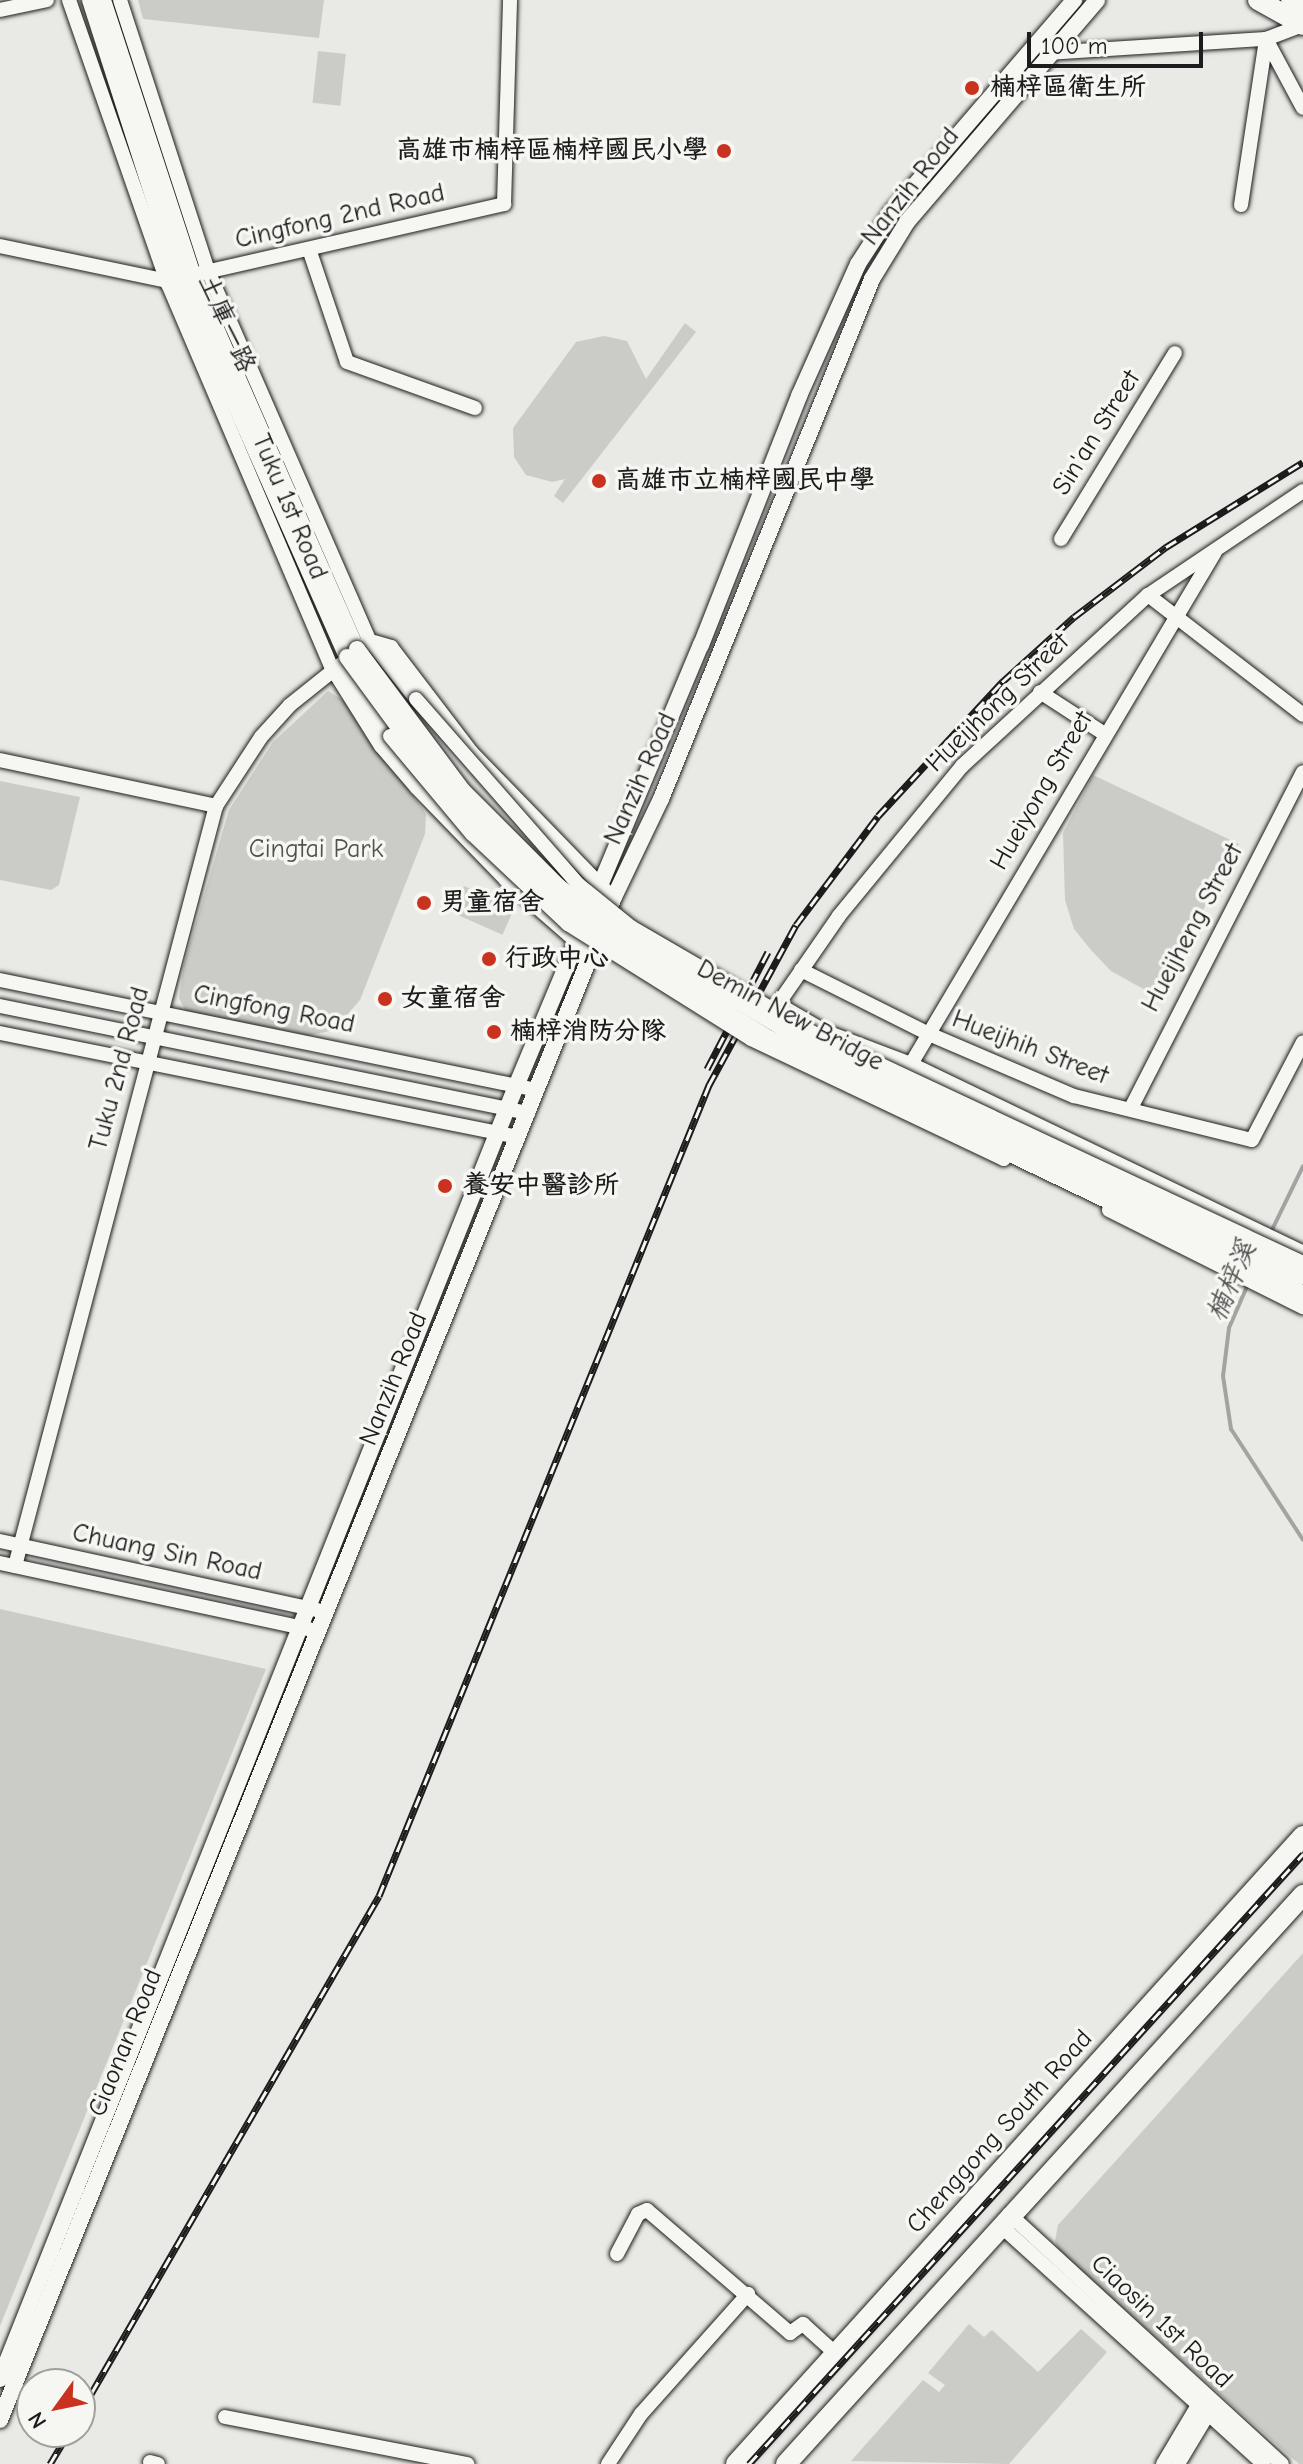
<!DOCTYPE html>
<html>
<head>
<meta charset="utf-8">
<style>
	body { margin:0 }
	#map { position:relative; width:1303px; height:2464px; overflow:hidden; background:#e9e9e5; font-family:"Comic Neue","LXGW WenKai TC",sans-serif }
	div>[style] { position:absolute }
	.green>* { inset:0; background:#cbcbc7; transform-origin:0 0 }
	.stream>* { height:4px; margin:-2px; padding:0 2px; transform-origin:2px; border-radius:2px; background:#a3a3a1 }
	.roads { filter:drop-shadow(0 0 2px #1c1c1c) drop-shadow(0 0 2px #1c1c1c) }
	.minor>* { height:14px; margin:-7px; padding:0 7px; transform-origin:7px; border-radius:7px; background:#f6f6f2 }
	.tertiary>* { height:16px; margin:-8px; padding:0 8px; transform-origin:8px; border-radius:8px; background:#f6f6f2 }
	.primary>* { height:20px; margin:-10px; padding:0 10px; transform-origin:10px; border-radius:10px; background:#f6f6f2 }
	.rail>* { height:7px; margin-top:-3.5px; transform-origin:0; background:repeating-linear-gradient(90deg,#f6f6f2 0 12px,#1c1c1c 0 24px); box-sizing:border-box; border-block:2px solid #1c1c1c }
	.bridges { filter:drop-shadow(0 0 2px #1c1c1c) drop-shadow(0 0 2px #1c1c1c) }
	.minor-bridge>* { height:14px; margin:-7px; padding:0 7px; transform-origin:7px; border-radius:7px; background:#f6f6f2 }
	.tertiary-bridge>* { height:16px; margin:-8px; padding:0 8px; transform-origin:8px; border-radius:8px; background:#f6f6f2 }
	.dots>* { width:22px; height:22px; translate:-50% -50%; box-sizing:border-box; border:4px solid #f6f6f2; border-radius:50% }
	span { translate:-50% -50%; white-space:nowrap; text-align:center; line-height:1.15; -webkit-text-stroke:7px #f6f6f2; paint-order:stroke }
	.poi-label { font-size:26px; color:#1c1c1c; font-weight:700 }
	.left { translate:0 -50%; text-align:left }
	.right { translate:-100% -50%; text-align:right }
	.street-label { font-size:26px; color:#1c1c1c }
	.park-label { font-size:26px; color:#51514f }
	.water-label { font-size:28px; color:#525251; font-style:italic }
	.north { position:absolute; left:16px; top:2368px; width:80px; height:80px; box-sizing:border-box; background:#f6f6f2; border:2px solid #9f9f9c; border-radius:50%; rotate:237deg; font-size:22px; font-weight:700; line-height:32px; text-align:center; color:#1c1c1c }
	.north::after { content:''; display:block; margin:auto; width:28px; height:36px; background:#c8321e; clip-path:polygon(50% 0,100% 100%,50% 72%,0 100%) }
	.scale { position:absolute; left:1027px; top:32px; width:176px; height:36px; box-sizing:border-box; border:4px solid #1c1c1c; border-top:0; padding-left:10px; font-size:24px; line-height:28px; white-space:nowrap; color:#1c1c1c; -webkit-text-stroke:6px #f6f6f2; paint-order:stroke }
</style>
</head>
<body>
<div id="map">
	<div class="green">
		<i style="clip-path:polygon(138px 0,324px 0,319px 38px,143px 19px)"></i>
		<i style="left:318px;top:51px;width:28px;height:52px;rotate:6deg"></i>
		<i style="clip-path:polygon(685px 323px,696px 332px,563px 503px,554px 496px,565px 479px,552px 482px,526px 475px,514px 457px,513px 428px,576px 342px,604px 336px,627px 341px,646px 379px)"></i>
		<i style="clip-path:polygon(328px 691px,346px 702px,426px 814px,425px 834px,360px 1000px,334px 1030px,303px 1037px,186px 1012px,179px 998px,184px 964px,229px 810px,273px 742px)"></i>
		<i style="clip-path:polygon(1093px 775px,1239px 844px,1156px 996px,1111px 971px,1091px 950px,1074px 929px,1065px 900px,1063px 833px)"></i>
		<i style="clip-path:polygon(0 781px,80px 797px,59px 885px,51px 890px,0 880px)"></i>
		<i style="left:464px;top:886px;width:55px;height:29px;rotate:24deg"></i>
		<i style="clip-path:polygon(0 1609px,266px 1669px,0 2326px)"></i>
		<i style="clip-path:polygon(1303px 1953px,1303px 2464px,1299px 2464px,1059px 2252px,1055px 2241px,1058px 2225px)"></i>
		<i style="clip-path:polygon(969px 2324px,984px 2337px,992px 2330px,1038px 2372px,1081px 2329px,1107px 2352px,1009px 2464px,851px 2461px,923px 2380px,939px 2392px,945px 2385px,928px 2373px)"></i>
	</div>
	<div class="stream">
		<i style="left:1271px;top:1232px;width:73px;rotate:-64.1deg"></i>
		<i style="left:1248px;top:1284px;width:48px;rotate:113.4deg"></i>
		<i style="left:1229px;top:1328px;width:48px;rotate:97.1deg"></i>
		<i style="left:1223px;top:1376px;width:54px;rotate:81.4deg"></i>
		<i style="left:1231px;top:1429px;width:132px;rotate:57deg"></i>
	</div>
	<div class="roads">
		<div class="minor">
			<i style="left:69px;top:0;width:301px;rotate:70.8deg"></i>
			<i style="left:168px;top:284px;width:418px;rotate:66.9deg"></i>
			<i style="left:332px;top:668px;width:92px;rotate:57.9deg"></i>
			<i style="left:381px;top:746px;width:55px;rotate:49.4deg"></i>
			<i style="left:417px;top:788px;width:128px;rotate:45.9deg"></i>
			<i style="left:506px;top:880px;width:105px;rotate:41.1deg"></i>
			<i style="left:120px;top:0;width:285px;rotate:72deg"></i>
			<i style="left:208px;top:271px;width:404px;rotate:66.4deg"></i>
			<i style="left:370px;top:641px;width:74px;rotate:51.6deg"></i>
			<i style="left:0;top:10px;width:48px;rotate:-12deg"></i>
			<i style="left:1266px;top:39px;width:78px;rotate:61.8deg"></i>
			<i style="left:1047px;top:53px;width:219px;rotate:-3.7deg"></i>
			<i style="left:1266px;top:39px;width:40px;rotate:-21deg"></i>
			<i style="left:1241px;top:205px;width:168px;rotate:-81.4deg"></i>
			<i style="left:0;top:246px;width:177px;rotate:11.8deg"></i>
			<i style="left:309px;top:249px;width:119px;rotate:71.4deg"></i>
			<i style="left:347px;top:362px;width:136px;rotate:19.8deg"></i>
			<i style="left:201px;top:273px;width:311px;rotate:-12.8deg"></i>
			<i style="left:504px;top:204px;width:204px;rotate:-88.3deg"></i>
			<i style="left:1303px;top:491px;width:187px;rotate:146.1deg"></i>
			<i style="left:1148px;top:595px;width:253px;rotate:137.4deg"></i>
			<i style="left:962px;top:766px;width:194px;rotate:129.4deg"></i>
			<i style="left:839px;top:916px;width:107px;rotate:124.7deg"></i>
			<i style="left:778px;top:1004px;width:53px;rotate:30.4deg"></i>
			<i style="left:824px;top:1031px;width:93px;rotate:20.8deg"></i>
			<i style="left:911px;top:1064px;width:435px;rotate:25.7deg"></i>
			<i style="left:1061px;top:539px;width:218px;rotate:-58.5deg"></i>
			<i style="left:1148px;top:595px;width:196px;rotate:37.7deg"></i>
			<i style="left:374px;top:642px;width:18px;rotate:16deg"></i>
			<i style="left:391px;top:647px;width:133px;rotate:52.6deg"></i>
			<i style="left:472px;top:753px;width:195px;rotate:45.8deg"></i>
			<i style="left:333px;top:668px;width:10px;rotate:17deg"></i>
			<i style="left:343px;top:671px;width:18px;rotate:47deg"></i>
			<i style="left:355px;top:684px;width:63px;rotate:56.1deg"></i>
			<i style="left:1040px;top:692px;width:75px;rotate:33.1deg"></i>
			<i style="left:0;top:760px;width:221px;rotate:12deg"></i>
			<i style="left:801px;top:970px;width:143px;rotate:26.6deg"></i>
			<i style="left:929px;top:1034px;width:158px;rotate:23.2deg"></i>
			<i style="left:1074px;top:1096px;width:183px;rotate:13.9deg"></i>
			<i style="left:1252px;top:1140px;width:110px;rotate:-62.5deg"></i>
			<i style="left:0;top:980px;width:548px;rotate:11.58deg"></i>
			<i style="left:0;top:1006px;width:539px;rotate:11.46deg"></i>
			<i style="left:0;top:1033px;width:528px;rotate:11.35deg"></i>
			<i style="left:911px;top:1064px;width:595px;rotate:-59.3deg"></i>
			<i style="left:1131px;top:1108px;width:377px;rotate:-62.9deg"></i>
			<i style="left:0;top:1541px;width:333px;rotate:12.3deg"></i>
			<i style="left:0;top:1563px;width:324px;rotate:12.1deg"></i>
			<i style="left:15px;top:1566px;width:786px;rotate:-75.19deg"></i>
			<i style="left:216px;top:806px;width:82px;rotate:-56.9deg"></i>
			<i style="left:261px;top:737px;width:43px;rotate:-47.8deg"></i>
			<i style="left:290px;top:705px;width:102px;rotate:-38.7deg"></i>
			<i style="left:1009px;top:2214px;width:370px;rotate:42.5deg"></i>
			<i style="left:1000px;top:2225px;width:356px;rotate:42.2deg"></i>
			<i style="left:617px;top:2254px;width:45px;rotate:-62.3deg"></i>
			<i style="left:638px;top:2214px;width:10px;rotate:-24deg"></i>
			<i style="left:647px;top:2210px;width:189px;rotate:40.7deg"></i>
			<i style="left:790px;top:2333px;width:16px;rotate:-35deg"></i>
			<i style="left:803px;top:2324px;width:43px;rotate:42.2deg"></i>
			<i style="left:225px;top:2417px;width:247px;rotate:11deg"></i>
			<i style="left:150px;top:2462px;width:8px;rotate:14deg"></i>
			<i style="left:608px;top:2464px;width:60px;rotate:-56.6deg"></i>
			<i style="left:641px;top:2414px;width:161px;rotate:-48.3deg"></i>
			<i style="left:1163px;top:2464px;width:72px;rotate:-59.2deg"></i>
			<i style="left:1178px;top:2464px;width:64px;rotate:-59deg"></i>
		</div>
		<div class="tertiary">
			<i style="left:90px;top:0;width:294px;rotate:72.2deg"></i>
			<i style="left:180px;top:280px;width:412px;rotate:66.1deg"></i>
			<i style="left:103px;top:0;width:290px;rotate:71.9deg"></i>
			<i style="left:193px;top:276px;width:407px;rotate:66.3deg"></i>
			<i style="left:0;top:2379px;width:1394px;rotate:-68.24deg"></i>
			<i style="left:517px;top:1084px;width:476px;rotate:-67.3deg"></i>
			<i style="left:701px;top:645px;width:268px;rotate:-68.5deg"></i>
			<i style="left:799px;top:396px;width:145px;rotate:-65.9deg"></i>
			<i style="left:858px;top:264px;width:61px;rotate:-57.1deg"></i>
			<i style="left:891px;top:213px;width:281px;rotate:-49.3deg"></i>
			<i style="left:0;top:2420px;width:1642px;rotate:-68.04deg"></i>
			<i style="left:614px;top:897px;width:109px;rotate:-64.4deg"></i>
			<i style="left:661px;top:799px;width:561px;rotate:-67.91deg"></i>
			<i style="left:872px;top:279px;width:67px;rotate:-58.4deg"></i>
			<i style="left:907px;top:222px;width:292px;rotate:-49.4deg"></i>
		</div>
		<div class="primary">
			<i style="left:1258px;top:0;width:51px;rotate:29.1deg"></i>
			<i style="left:1291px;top:0;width:13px;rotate:27deg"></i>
			<i style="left:736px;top:2464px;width:846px;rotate:-47.92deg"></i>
			<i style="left:786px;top:2464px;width:769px;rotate:-47.74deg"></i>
		</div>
	</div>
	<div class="rail">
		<i style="left:707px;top:1069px;width:132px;rotate:-62.5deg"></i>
		<i style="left:80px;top:2413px;width:597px;rotate:-59.96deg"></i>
		<i style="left:379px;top:1896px;width:876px;rotate:-67.86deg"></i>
		<i style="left:709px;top:1085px;width:182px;rotate:-61.5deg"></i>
		<i style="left:796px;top:925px;width:136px;rotate:-53deg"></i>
		<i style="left:878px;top:816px;width:183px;rotate:-47.2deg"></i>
		<i style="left:1002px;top:682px;width:97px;rotate:-42.1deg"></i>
		<i style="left:1074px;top:617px;width:116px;rotate:-37.3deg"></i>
		<i style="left:1166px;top:547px;width:161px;rotate:-31.8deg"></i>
		<i style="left:50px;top:2464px;width:37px;rotate:-59deg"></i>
		<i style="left:749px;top:2464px;width:824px;rotate:-47.75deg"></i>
	</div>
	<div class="bridges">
		<div class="minor-bridge">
			<i style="left:416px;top:699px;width:247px;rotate:48.8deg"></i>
			<i style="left:579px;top:885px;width:67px;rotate:38.9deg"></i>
			<i style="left:631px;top:927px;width:211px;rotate:30.2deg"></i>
			<i style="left:813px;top:1033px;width:541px;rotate:25.14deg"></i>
			<i style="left:390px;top:736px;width:128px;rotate:50.1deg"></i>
			<i style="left:472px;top:834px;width:132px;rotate:43.2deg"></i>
			<i style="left:568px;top:924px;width:216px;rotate:32.1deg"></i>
			<i style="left:751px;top:1039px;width:280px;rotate:25.4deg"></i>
			<i style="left:1109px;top:1210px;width:217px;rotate:26.6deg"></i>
		</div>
		<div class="tertiary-bridge">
			<i style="left:357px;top:649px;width:176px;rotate:53.3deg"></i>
			<i style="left:462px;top:790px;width:136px;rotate:45deg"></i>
			<i style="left:558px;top:886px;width:51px;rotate:37.8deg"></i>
			<i style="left:598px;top:917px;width:219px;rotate:31deg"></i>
			<i style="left:786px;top:1030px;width:573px;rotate:25.54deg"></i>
			<i style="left:347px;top:657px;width:169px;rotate:53.7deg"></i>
			<i style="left:447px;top:793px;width:97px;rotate:46.3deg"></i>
			<i style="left:514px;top:863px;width:103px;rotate:39.9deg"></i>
			<i style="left:593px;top:929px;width:208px;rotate:31.9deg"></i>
			<i style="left:770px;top:1039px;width:591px;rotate:25.57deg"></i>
		</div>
	</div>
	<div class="dots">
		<i style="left:972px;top:88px;background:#c8321e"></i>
		<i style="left:724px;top:151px;background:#c8321e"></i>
		<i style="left:599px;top:481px;background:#c8321e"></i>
		<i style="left:424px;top:903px;background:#c8321e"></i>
		<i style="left:489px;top:959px;background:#c8321e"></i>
		<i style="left:385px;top:999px;background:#c8321e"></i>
		<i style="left:494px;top:1032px;background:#c8321e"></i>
		<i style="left:445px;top:1186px;background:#c8321e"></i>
	</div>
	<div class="poi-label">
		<span class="left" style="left:990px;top:88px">楠梓區衛生所</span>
		<span class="right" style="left:708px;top:151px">高雄市楠梓區楠梓國民小學</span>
		<span class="left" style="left:615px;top:481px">高雄市立楠梓國民中學</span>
		<span class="left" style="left:440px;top:903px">男童宿舍</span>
		<span class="left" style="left:505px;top:959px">行政中心</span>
		<span class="left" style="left:401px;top:999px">女童宿舍</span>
		<span class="left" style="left:510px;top:1032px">楠梓消防分隊</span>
		<span class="left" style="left:463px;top:1186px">養安中醫診所</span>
	</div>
	<div class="street-label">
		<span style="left:911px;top:187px;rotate:-52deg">Nanzih Road</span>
		<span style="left:340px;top:217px;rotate:-13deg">Cingfong 2nd Road</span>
		<span style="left:226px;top:324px;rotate:66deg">土庫一路</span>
		<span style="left:1097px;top:433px;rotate:-58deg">Sin'an Street</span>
		<span style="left:289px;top:507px;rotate:67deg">Tuku 1st Road</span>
		<span style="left:998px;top:703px;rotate:-44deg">Hueijhong Street</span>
		<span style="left:641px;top:779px;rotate:-66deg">Nanzih Road</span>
		<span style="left:1042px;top:791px;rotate:-60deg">Hueiyong Street</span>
		<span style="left:1193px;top:928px;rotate:-62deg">Hueijheng Street</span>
		<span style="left:274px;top:1010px;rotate:11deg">Cingfong Road</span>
		<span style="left:790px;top:1016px;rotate:28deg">Demin New Bridge</span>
		<span style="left:1030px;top:1048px;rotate:21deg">Hueijhih Street</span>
		<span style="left:120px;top:1069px;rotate:-75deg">Tuku 2nd Road</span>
		<span style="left:394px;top:1379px;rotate:-68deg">Nanzih Road</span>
		<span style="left:167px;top:1553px;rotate:12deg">Chuang Sin Road</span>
		<span style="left:126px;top:2043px;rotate:-68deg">Ciaonan Road</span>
		<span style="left:1000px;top:2132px;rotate:-48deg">Chenggong South Road</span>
		<span style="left:1161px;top:2322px;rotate:43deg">Ciaosin 1st Road</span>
	</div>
	<div class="park-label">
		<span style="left:316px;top:850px">Cingtai Park</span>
	</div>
	<div class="water-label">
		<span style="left:1231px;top:1281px;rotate:-67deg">楠梓溪</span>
	</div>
	<div class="north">N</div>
	<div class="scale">100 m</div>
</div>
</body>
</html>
